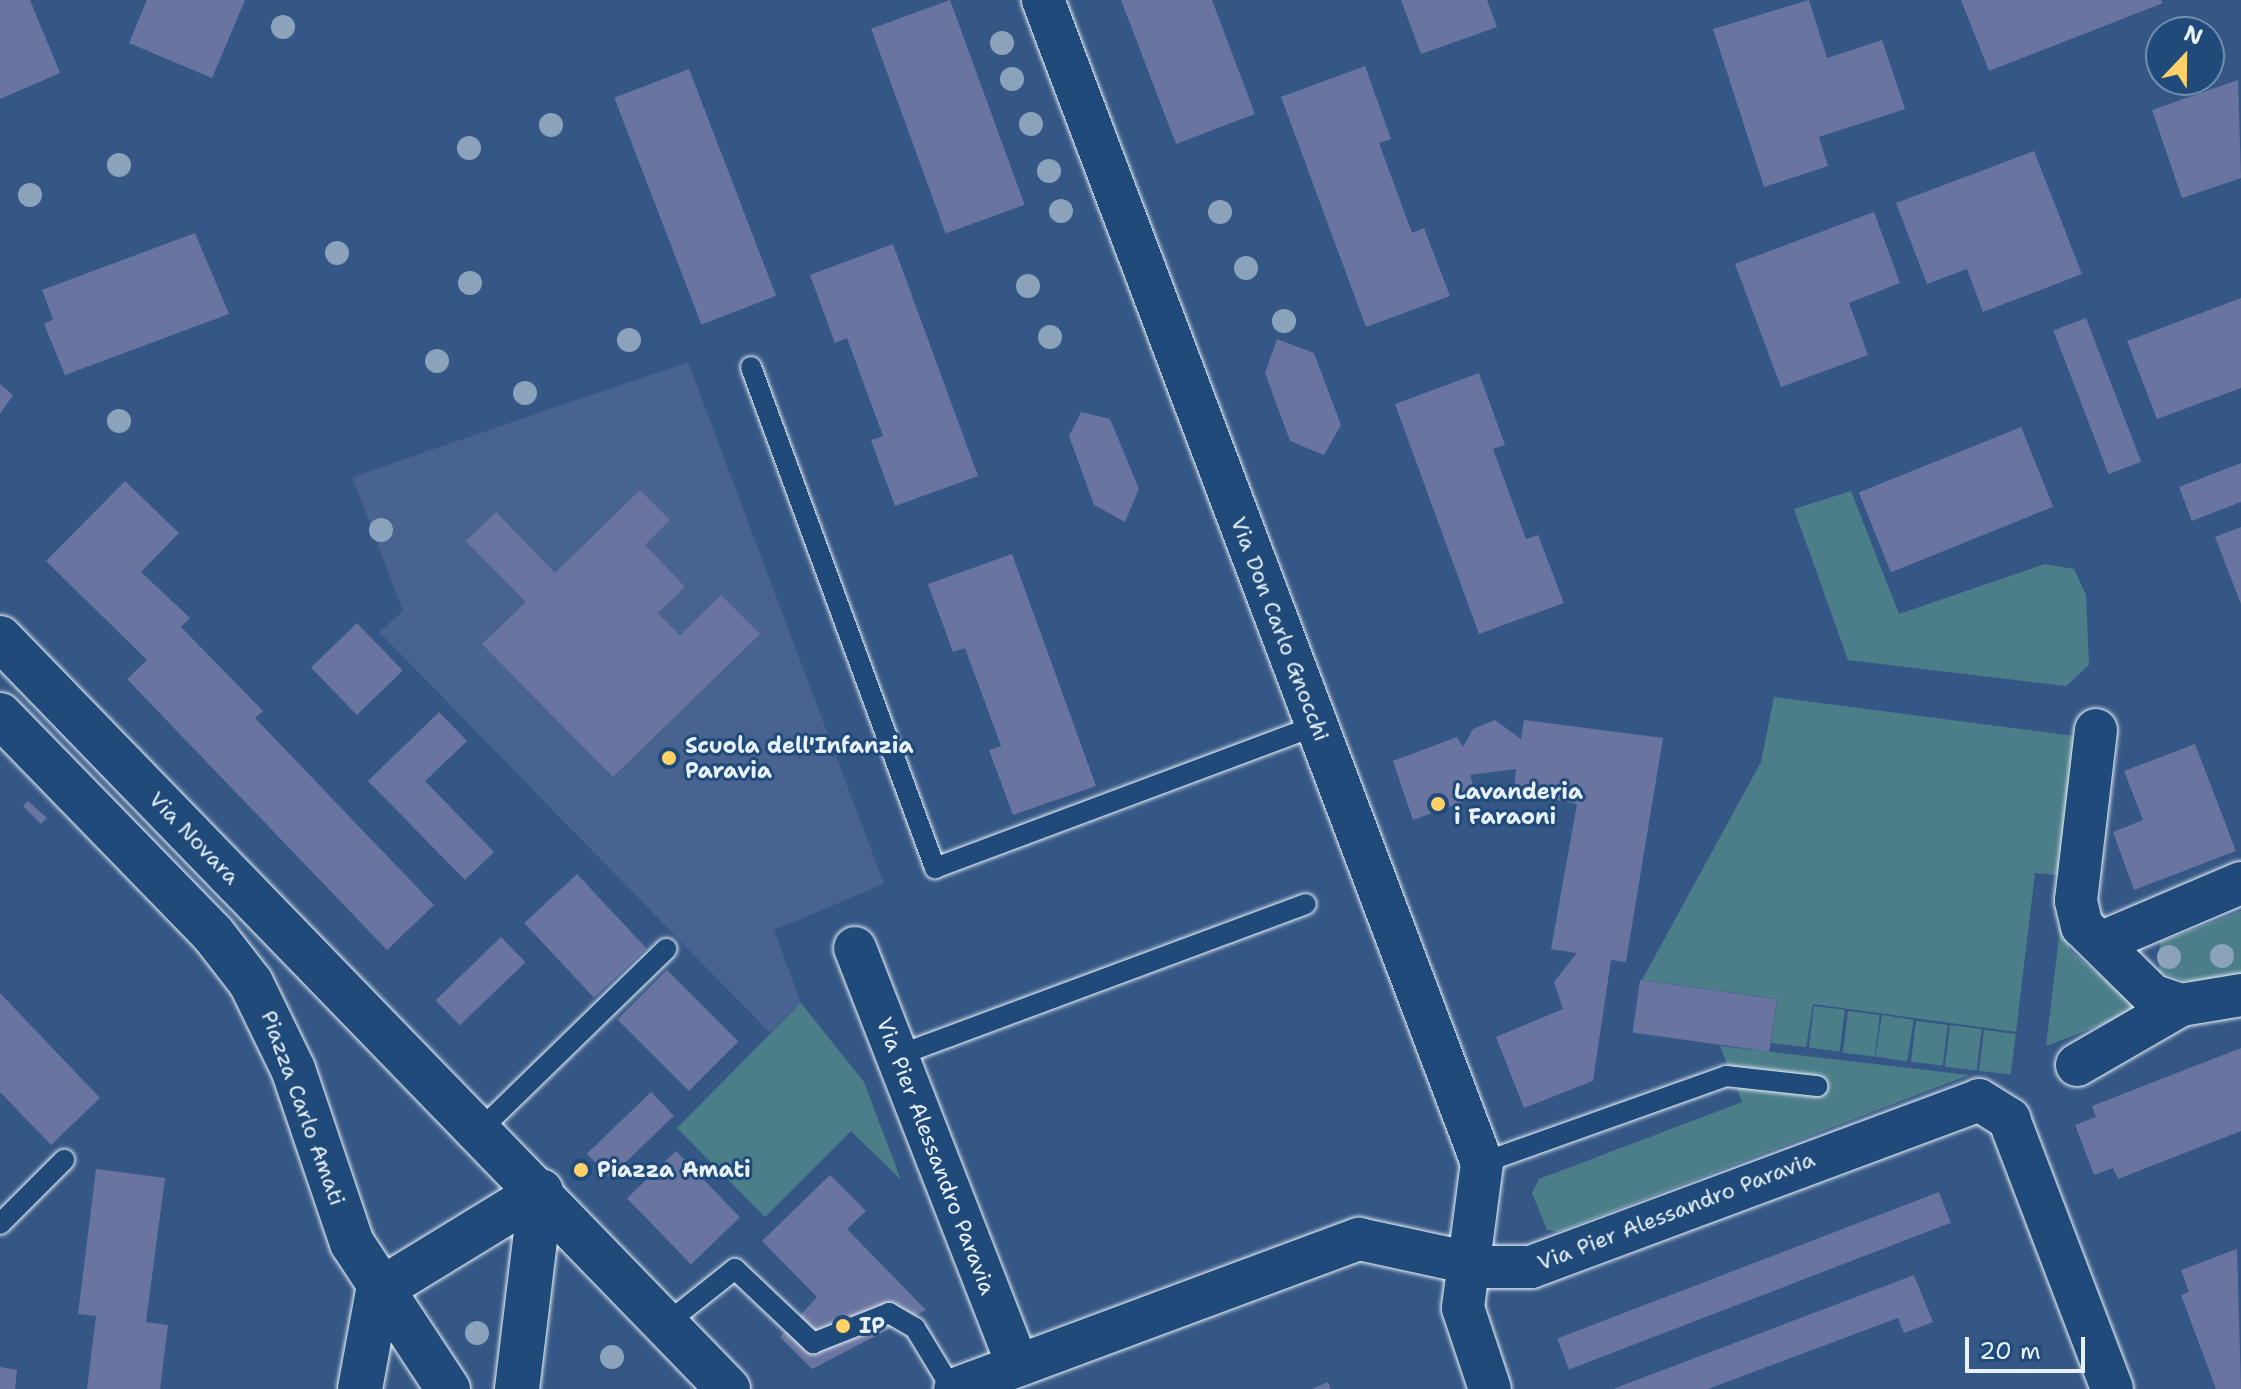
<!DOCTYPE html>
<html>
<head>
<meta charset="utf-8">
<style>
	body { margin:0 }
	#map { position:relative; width:2241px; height:1389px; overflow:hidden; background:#355785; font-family:"Shantell Sans",sans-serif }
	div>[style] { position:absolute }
	.built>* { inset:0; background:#48638f }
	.green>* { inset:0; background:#4c7e8a; transform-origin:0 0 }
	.building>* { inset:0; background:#6975a0; transform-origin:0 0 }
	.roads { filter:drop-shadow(0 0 2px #e8f1f8) drop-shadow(0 0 2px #e8f1f8) }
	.service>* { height:20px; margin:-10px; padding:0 10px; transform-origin:10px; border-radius:10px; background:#1f4a7a }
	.minor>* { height:42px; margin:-21px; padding:0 21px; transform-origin:21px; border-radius:21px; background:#1f4a7a }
	.tertiary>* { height:44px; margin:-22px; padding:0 22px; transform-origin:22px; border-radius:22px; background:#1f4a7a }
	.trees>* { width:24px; height:24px; margin:-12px; border-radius:50%; background:#8ba2bb }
	.dots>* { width:22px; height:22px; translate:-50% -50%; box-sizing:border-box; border:4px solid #1f4a7a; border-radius:50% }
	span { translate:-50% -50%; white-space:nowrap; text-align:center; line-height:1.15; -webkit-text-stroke:6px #1f4a7a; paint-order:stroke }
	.street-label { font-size:22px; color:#e8f1f8 }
	.poi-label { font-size:22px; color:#e8f1f8; font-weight:700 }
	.left { translate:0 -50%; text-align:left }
	.north { position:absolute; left:2145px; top:16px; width:80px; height:80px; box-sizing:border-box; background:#1f4a7a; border:2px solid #6f8dac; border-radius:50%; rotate:22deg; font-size:22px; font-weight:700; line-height:32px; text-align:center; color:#e8f1f8 }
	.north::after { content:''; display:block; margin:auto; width:28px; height:36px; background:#ffd166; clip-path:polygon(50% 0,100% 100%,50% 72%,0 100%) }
	.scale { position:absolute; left:1965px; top:1337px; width:120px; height:36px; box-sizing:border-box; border:4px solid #e8f1f8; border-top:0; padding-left:10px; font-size:24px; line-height:28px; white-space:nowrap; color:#e8f1f8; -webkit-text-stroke:6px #1f4a7a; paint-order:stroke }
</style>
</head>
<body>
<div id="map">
	<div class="built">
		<i style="clip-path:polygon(688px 362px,884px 884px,774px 930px,801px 1003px,770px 1033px,379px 632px,403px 611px,352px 477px)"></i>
	</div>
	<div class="green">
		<i style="clip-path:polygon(1851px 491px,1899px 614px,2045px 564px,2074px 569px,2086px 595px,2089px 665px,2066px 686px,1848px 660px,1794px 509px)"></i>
		<i style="clip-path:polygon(1774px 697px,2083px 737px,2066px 876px,2035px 873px,2016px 1032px,1813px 1004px,1806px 1047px,1771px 1043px,1777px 999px,1642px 980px,1761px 762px)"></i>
		<i style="clip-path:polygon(2241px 911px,2241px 988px,2224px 994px,2159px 972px,2160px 942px)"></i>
		<i style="clip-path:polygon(2061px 920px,2070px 950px,2140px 1010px,2046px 1046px)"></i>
		<i style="clip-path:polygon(801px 1003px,864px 1082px,901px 1180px,851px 1131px,765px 1217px,677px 1128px)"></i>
		<i style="left:1814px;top:1006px;width:31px;height:42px;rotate:7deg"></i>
		<i style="left:1848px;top:1011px;width:32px;height:42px;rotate:7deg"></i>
		<i style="left:1882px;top:1015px;width:32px;height:42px;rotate:9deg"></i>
		<i style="left:1916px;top:1021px;width:32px;height:41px;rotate:7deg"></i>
		<i style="left:1950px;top:1025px;width:32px;height:42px;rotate:7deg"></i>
		<i style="left:1984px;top:1030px;width:32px;height:41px;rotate:7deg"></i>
		<i style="clip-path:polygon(1720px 1046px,1969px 1075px,1558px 1232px,1547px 1230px,1532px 1193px,1539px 1179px,1742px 1102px)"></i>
	</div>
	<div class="building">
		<i style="clip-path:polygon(0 0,30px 0,60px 73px,0 99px)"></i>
		<i style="clip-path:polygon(147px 0,245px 0,212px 78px,129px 43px)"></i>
		<i style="left:950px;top:0;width:218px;height:84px;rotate:70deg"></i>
		<i style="clip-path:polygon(1121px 0,1212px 0,1255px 114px,1176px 144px)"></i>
		<i style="clip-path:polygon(1401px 0,1487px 0,1497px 27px,1421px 54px)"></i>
		<i style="clip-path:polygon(1809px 0,1827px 58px,1882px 40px,1905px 109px,1819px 137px,1828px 166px,1764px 187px,1713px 29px)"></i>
		<i style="clip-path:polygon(1961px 0,2161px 0,2163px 3px,1989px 71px)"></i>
		<i style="clip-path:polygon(1365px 66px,1391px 139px,1379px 143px,1412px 233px,1424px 228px,1450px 296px,1366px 327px,1281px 97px)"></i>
		<i style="left:689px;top:69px;width:243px;height:80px;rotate:69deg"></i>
		<i style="clip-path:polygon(2238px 80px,2241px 178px,2182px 198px,2152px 110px)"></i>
		<i style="clip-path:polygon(2034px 151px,2082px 274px,1983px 312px,1967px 269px,1927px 284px,1896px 203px)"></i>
		<i style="clip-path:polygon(1874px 212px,1900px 283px,1849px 303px,1868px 355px,1781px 387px,1735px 264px)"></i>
		<i style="clip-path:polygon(195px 233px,229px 314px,65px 375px,44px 324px,53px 319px,42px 290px)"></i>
		<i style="clip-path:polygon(893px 244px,978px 476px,895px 506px,871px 440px,883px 436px,847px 338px,835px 343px,810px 275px)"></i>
		<i style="clip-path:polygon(2241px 298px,2241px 388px,2157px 419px,2127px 341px)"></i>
		<i style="left:2086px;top:318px;width:154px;height:35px;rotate:69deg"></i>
		<i style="clip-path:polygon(1277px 339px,1314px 353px,1341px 425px,1324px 455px,1290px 441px,1265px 373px)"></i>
		<i style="clip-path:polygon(1479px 373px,1505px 445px,1493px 449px,1526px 539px,1538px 535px,1564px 603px,1479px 634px,1395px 404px)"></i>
		<i style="clip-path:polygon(0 384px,13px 395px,0 414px)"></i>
		<i style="clip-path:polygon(1081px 412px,1110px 419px,1139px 489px,1125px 522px,1094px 505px,1069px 436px)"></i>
		<i style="left:2021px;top:427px;width:86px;height:175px;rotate:68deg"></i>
		<i style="clip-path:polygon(2241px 463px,2241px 502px,2192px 521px,2179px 487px)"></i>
		<i style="clip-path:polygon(125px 481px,179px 533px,141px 572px,190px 618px,181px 627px,263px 711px,255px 718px,434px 905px,387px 950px,127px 679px,147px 660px,46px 561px)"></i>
		<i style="clip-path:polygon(640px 490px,670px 520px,645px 545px,685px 587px,658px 613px,680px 635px,721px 595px,760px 634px,613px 777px,482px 644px,526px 602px,466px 541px,496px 512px,555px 573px)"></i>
		<i style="clip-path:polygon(2241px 527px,2241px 604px,2215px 537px)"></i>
		<i style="clip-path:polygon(1012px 554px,1096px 786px,1013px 815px,989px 750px,1001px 746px,965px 648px,953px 652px,928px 584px)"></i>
		<i style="left:357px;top:623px;width:66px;height:64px;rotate:46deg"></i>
		<i style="clip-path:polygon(439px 712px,467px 741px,425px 781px,494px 852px,465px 880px,368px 781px)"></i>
		<i style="clip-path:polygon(1495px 720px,1521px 739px,1524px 720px,1663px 738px,1626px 962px,1611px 960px,1593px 1081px,1524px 1108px,1496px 1037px,1563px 1009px,1554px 982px,1577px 953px,1551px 949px,1577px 804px,1514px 792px,1516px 769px,1470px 775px,1477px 797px,1413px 820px,1393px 761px,1457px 737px,1463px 747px,1473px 729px)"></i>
		<i style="clip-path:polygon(2195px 744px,2236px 851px,2134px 890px,2113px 832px,2143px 820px,2124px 771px)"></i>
		<i style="clip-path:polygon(28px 801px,47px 818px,41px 824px,23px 806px)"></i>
		<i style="left:577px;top:874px;width:102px;height:72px;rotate:47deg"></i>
		<i style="left:501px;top:937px;width:35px;height:91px;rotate:46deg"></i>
		<i style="left:667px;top:970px;width:101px;height:70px;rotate:45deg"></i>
		<i style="left:1640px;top:980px;width:138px;height:53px;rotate:8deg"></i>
		<i style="clip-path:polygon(0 993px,100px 1098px,51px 1145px,0 1092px)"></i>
		<i style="clip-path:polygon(2241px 1048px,2241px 1131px,2118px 1179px,2113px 1168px,2094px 1175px,2075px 1125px,2096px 1117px,2092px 1106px)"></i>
		<i style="left:651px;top:1092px;width:33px;height:89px;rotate:46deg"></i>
		<i style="left:676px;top:1151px;width:92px;height:68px;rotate:46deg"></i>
		<i style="clip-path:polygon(96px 1169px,165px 1178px,146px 1322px,168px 1325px,160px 1389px,87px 1389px,96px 1316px,78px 1314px)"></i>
		<i style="clip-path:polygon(830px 1175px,866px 1211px,847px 1229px,926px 1310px,812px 1369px,780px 1337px,817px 1297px,762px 1241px)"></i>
		<i style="left:1939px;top:1192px;width:33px;height:409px;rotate:69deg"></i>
		<i style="clip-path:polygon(2237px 1249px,2241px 1389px,2216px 1389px,2181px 1295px,2189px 1292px,2181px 1270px)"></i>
		<i style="clip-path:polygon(1914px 1275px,1933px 1322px,1904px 1333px,1898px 1318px,1708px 1389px,1613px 1389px)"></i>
		<i style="clip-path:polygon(0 1367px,17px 1370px,15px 1389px,0 1389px)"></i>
		<i style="clip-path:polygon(1328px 1382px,1331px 1389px,1311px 1389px)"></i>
	</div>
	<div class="roads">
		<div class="service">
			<i style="left:751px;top:367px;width:534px;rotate:69.83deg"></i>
			<i style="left:935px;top:868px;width:408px;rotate:-20.5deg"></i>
			<i style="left:897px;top:1056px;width:436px;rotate:-20.4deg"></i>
			<i style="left:480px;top:1130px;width:260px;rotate:-44.2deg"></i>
			<i style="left:1482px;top:1163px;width:259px;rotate:-19.6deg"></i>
			<i style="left:1726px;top:1076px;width:92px;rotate:6.3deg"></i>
			<i style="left:0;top:1224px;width:91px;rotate:-45deg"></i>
			<i style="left:667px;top:1323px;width:87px;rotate:-38.5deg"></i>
			<i style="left:735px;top:1269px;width:108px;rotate:43.5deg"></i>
			<i style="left:813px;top:1343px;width:82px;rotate:-21.5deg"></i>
			<i style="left:889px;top:1313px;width:30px;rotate:30deg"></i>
			<i style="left:915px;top:1328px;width:71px;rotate:58.8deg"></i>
		</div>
		<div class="minor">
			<i style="left:1043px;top:0;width:1243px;rotate:69.32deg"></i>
			<i style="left:1482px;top:1163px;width:146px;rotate:97.5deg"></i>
			<i style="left:1463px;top:1308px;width:85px;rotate:71.6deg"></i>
			<i style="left:2096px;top:730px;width:172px;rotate:96.7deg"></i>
			<i style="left:2076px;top:901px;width:26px;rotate:77deg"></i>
			<i style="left:2082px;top:926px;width:98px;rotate:44.6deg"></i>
			<i style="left:2152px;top:995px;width:31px;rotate:19deg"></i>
			<i style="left:2100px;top:943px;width:153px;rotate:-23.1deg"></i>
			<i style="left:855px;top:948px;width:446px;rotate:68.7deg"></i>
			<i style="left:2077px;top:1065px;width:120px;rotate:-30deg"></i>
			<i style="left:2181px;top:1005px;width:61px;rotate:-9.5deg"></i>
			<i style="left:955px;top:1389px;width:431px;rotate:-20.4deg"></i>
			<i style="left:1359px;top:1239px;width:132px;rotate:12.2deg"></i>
			<i style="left:1488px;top:1267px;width:43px"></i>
			<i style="left:1531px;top:1267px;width:478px;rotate:-20.4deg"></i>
			<i style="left:1979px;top:1100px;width:36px;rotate:32deg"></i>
			<i style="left:2009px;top:1119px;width:289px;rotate:69.1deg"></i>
		</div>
		<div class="tertiary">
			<i style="left:0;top:638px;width:1046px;rotate:45.89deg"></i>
			<i style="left:0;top:715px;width:305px;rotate:45.8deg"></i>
			<i style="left:213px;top:934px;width:62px;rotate:52.2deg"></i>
			<i style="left:251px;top:983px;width:96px;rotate:64deg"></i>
			<i style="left:293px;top:1069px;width:184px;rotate:71.3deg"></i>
			<i style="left:352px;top:1243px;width:175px;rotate:56.7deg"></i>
			<i style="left:360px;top:1389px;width:100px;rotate:-79.6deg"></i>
			<i style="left:378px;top:1291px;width:191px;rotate:-31.5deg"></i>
			<i style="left:517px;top:1389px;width:199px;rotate:-83.1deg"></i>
		</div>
	</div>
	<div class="trees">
		<i style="left:283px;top:27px"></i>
		<i style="left:1002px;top:43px"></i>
		<i style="left:1012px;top:79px"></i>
		<i style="left:1031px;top:124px"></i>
		<i style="left:551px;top:125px"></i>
		<i style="left:469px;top:148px"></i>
		<i style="left:119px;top:165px"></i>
		<i style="left:1049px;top:171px"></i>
		<i style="left:30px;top:195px"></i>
		<i style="left:1061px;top:211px"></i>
		<i style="left:1220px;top:212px"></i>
		<i style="left:337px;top:253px"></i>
		<i style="left:1246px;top:268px"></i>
		<i style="left:470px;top:283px"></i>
		<i style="left:1028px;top:286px"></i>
		<i style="left:1284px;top:321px"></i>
		<i style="left:1050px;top:337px"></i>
		<i style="left:629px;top:340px"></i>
		<i style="left:437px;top:361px"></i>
		<i style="left:525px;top:393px"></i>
		<i style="left:119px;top:421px"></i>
		<i style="left:381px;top:530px"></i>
		<i style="left:2222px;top:956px"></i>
		<i style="left:2169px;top:957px"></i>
		<i style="left:477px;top:1333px"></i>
		<i style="left:612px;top:1357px"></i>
	</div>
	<div class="dots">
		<i style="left:669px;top:758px;background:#ffd166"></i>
		<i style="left:1438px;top:804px;background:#ffd166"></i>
		<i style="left:581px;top:1170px;background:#ffd166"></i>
		<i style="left:843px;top:1326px;background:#ffd166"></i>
	</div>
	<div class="street-label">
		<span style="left:1280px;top:629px;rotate:69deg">Via Don Carlo Gnocchi</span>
		<span style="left:194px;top:838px;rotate:46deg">Via Novara</span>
		<span style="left:303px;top:1108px;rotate:70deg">Piazza Carlo Amati</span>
		<span style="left:936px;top:1156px;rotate:69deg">Via Pier Alessandro Paravia</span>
		<span style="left:1676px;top:1211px;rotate:-21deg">Via Pier Alessandro Paravia</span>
	</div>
	<div class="poi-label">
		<span class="left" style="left:685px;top:758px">Scuola dell'Infanzia<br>Paravia</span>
		<span class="left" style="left:1454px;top:804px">Lavanderia<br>i Faraoni</span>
		<span class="left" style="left:597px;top:1170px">Piazza Amati</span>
		<span class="left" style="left:859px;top:1326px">IP</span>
	</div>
	<div class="north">N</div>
	<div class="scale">20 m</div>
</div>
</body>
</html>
